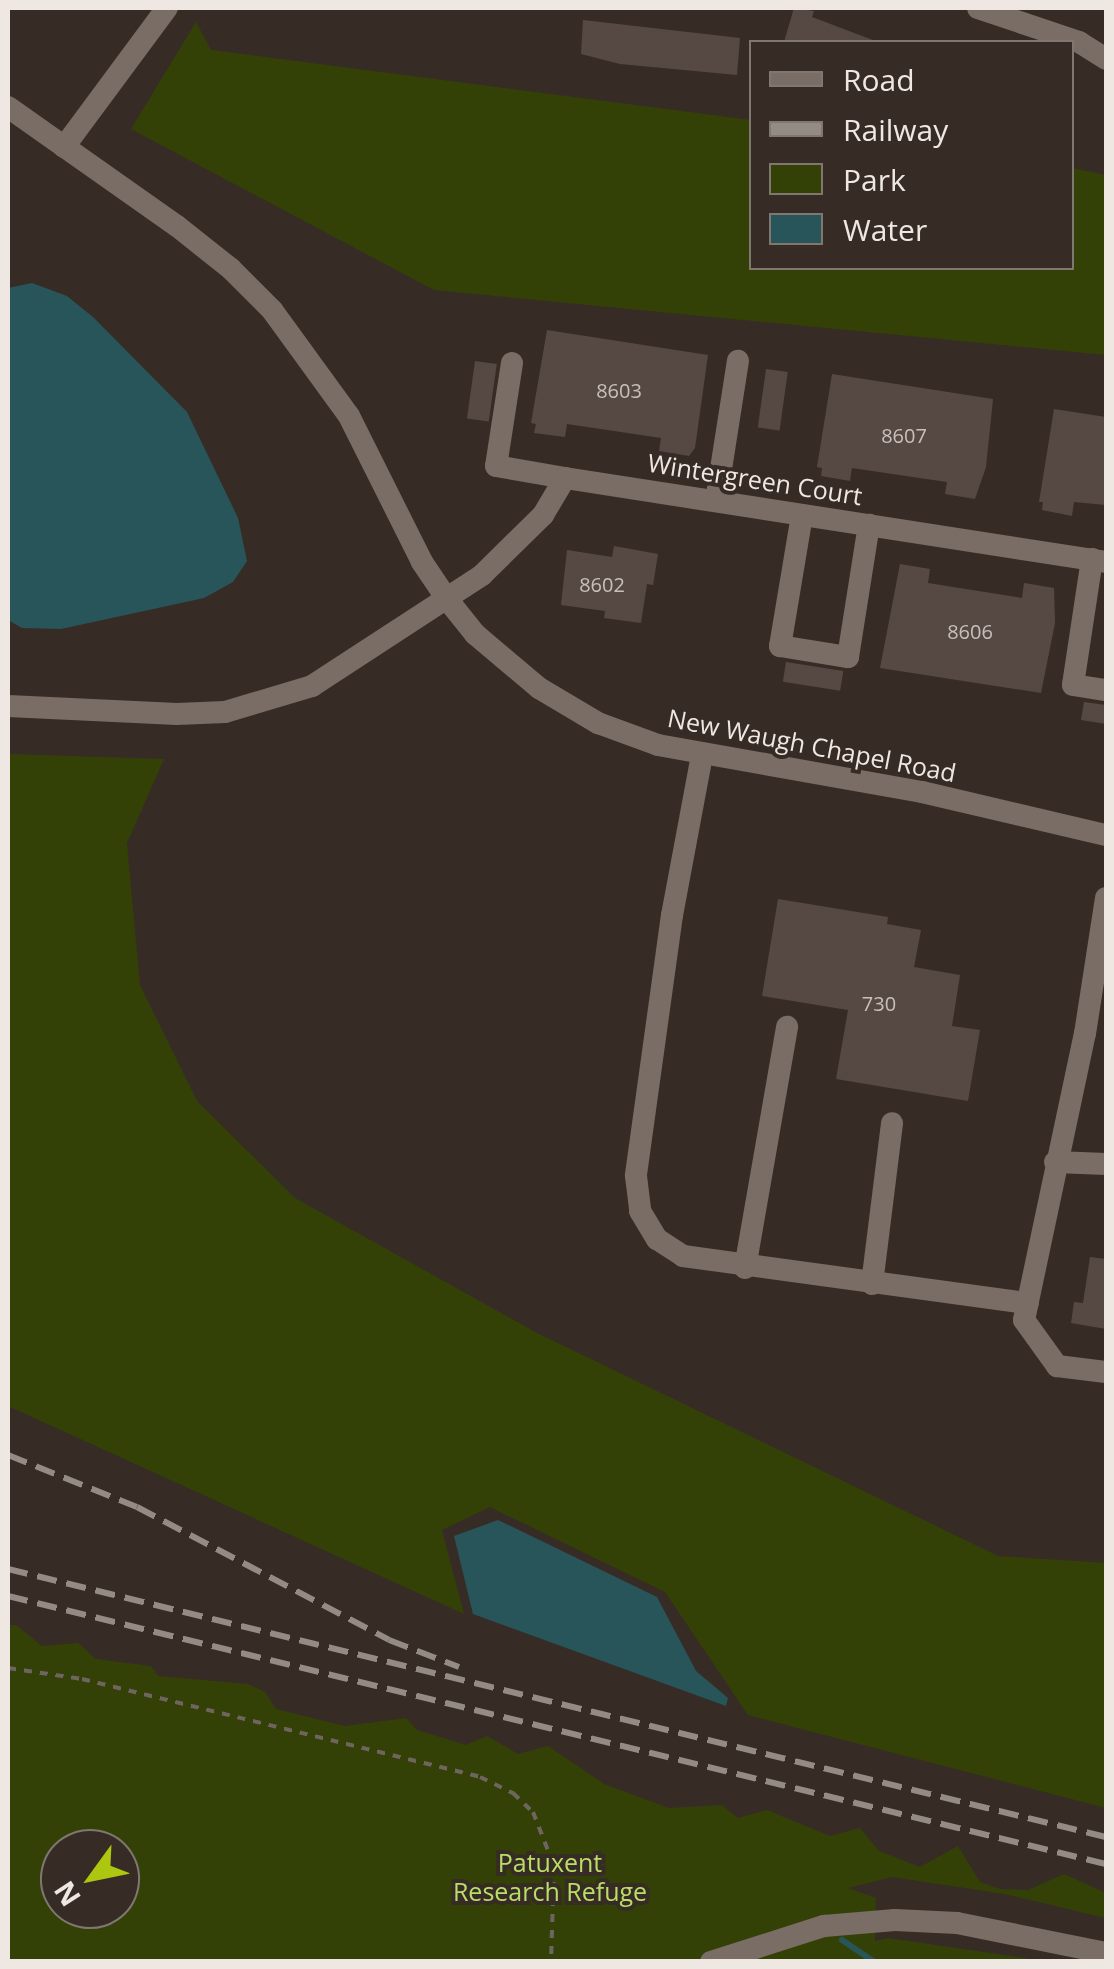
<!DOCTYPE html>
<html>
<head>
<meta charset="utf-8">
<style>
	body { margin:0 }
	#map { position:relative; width:1114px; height:1969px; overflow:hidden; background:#372c25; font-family:"Open Sans",sans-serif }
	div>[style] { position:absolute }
	.green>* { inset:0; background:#334107 }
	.water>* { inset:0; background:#285559 }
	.stream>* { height:6px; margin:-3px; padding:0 3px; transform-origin:3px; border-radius:3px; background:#285559 }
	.building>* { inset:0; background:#564943; transform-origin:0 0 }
	.path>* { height:4px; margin-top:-2px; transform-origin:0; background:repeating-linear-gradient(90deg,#6f655f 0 8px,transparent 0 16px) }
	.minor>* { height:22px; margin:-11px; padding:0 11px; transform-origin:11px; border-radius:11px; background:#7a6d65 }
	.rail>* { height:6px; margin-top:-3px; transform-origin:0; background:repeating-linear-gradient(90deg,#948b85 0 20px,transparent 0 30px) }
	span { translate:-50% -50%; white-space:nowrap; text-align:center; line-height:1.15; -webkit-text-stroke:8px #372c25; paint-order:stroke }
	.number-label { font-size:20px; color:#c8c0ba }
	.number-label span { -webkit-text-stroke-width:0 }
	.street-label { font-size:25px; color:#eee7e2 }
	.park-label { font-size:25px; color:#bade65 }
	.frame { position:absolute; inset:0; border:10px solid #eee7e2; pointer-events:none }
	.legend { position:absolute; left:749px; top:40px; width:325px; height:230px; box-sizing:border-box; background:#372c25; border:2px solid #807771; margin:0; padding:12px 18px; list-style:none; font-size:30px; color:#eee7e2 }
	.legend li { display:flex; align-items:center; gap:20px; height:50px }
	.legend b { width:50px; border:2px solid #807771 }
	.north { position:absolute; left:40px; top:1829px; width:100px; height:100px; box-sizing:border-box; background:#372c25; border:2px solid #807771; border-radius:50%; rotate:237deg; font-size:28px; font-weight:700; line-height:40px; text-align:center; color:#eee7e2 }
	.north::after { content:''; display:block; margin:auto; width:35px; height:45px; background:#adc60f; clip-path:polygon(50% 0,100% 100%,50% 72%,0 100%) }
</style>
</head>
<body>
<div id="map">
	<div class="green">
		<i style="clip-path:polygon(196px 22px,211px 50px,751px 120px,752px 268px,1072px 268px,1072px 168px,1106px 175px,1106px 355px,434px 290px,131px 129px)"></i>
		<i style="clip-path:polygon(8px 754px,164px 759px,127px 843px,140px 985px,197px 1101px,295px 1198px,537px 1333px,998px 1556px,1106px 1563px,1106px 1808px,748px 1715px,665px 1592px,490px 1507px,442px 1530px,464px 1614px,8px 1406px)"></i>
		<i style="clip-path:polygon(evenodd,8px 1625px,16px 1625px,42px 1646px,78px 1643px,96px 1659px,151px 1666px,158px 1676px,248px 1684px,265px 1692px,276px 1709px,345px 1726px,406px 1718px,417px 1730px,466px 1745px,487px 1736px,518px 1754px,548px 1746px,604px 1784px,669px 1808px,722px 1805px,738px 1818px,767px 1810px,830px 1836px,860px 1828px,879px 1851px,920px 1867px,958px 1846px,980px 1882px,1000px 1889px,1028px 1890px,1064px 1874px,1106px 1893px,1106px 1918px,1004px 1894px,892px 1877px,848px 1888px,876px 1898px,875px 1941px,888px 1938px,1045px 1961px,8px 1962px,8px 1625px,60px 1849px,120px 1849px,120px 1909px,60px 1909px,60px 1849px)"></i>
	</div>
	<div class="water">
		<i style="clip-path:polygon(32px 283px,67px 296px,93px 317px,187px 412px,238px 518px,247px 561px,233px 582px,204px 598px,61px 629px,22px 628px,8px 620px,8px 288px)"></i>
		<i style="clip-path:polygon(498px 1520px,657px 1597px,696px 1671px,728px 1698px,726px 1706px,473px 1614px,454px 1536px)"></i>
	</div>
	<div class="stream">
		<i style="left:842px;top:1940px;width:40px;rotate:34deg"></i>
	</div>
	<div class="building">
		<i style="clip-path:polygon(794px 8px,814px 11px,812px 17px,878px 42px,784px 42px)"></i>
		<i style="clip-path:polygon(583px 20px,740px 38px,737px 75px,620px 64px,581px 54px)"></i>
		<i style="clip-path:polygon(547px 330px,708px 355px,695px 448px,689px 456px,659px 451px,661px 438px,567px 424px,565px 437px,534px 433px,536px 424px,531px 423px)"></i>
		<i style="left:475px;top:361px;width:22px;height:58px;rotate:8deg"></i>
		<i style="left:766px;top:369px;width:22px;height:59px;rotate:8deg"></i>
		<i style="clip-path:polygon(832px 374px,993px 399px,986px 467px,975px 499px,945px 494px,947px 482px,906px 476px,852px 468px,850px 481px,821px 476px,822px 468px,817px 467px)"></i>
		<i style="clip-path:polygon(1054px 409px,1106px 417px,1106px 505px,1074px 502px,1072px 516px,1042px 510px,1043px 502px,1039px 502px)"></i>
		<i style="clip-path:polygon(614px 546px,658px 554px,653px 585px,647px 584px,641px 623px,604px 618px,605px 611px,561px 605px,567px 550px,612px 557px)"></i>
		<i style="clip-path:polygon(900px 564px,930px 569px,928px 583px,1022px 598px,1024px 583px,1054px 588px,1055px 623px,1041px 693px,880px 668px)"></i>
		<i style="left:786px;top:662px;width:58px;height:20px;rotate:9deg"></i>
		<i style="clip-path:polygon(1084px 702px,1106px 705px,1106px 724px,1081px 720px)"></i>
		<i style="clip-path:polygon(778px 899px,888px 917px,887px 924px,921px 930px,914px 967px,960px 975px,952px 1026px,980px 1030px,968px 1101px,836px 1079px,848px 1010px,762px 996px)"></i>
		<i style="clip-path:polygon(1090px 1257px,1106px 1259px,1106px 1329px,1071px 1323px,1074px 1302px,1083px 1303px)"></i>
	</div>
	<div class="path">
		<i style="left:8px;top:1668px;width:75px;rotate:8.5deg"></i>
		<i style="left:82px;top:1679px;width:410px;rotate:13.8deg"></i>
		<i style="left:480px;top:1777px;width:37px;rotate:26deg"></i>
		<i style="left:513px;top:1793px;width:28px;rotate:44deg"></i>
		<i style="left:533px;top:1812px;width:58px;rotate:68.7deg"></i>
		<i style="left:554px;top:1866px;width:96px;rotate:91.8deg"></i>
	</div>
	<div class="minor">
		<i style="left:978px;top:8px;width:107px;rotate:18.6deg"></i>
		<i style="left:1079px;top:42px;width:32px;rotate:32deg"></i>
		<i style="left:8px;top:107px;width:207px;rotate:35.2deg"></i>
		<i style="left:177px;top:226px;width:69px;rotate:38.5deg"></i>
		<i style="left:231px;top:269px;width:58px;rotate:45deg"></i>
		<i style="left:272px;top:310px;width:131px;rotate:54deg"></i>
		<i style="left:349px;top:416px;width:163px;rotate:63.4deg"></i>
		<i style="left:422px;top:562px;width:45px;rotate:56deg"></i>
		<i style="left:447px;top:599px;width:45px;rotate:51.3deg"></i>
		<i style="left:475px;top:634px;width:84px;rotate:40.2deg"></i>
		<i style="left:539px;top:688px;width:69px;rotate:30.7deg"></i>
		<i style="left:598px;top:723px;width:64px;rotate:20.1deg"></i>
		<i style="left:658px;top:745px;width:268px;rotate:10.1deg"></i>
		<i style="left:922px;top:792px;width:189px;rotate:13.2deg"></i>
		<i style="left:64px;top:147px;width:173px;rotate:-53.5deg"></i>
		<i style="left:512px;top:363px;width:104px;rotate:98.8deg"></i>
		<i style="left:496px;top:466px;width:70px;rotate:9.9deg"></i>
		<i style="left:716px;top:501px;width:142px;rotate:-81.1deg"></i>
		<i style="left:802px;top:515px;width:133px;rotate:99.5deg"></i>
		<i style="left:780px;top:646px;width:69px;rotate:9.2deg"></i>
		<i style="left:848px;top:657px;width:134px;rotate:-81deg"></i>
		<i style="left:1092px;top:559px;width:127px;rotate:98.6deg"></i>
		<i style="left:1073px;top:685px;width:33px;rotate:9deg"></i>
		<i style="left:8px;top:706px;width:169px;rotate:2.7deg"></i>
		<i style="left:177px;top:714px;width:48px;rotate:-2.4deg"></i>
		<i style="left:225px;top:712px;width:91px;rotate:-16.6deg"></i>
		<i style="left:312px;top:686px;width:203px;rotate:-33.1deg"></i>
		<i style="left:482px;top:575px;width:86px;rotate:-44.5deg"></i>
		<i style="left:543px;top:515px;width:43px;rotate:-59.3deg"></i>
		<i style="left:565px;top:478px;width:547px;rotate:8.83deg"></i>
		<i style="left:702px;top:755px;width:163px;rotate:100.6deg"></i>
		<i style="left:672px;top:915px;width:263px;rotate:97.9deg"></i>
		<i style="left:636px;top:1176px;width:35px;rotate:83deg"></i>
		<i style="left:640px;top:1211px;width:33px;rotate:59deg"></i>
		<i style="left:657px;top:1239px;width:31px;rotate:33deg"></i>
		<i style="left:683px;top:1256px;width:348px;rotate:7.8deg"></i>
		<i style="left:1106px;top:898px;width:137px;rotate:98.8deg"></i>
		<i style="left:1085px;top:1033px;width:293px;rotate:102deg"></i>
		<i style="left:1024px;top:1320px;width:57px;rotate:54.3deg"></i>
		<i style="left:1057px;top:1366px;width:49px;rotate:7deg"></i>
		<i style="left:1055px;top:1162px;width:51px;rotate:2.2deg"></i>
		<i style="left:745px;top:1268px;width:245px;rotate:-80.1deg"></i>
		<i style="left:872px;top:1284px;width:162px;rotate:-82.9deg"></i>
		<i style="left:711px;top:1962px;width:119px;rotate:-17.7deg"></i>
		<i style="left:824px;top:1926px;width:71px;rotate:-4.8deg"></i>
		<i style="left:895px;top:1920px;width:62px;rotate:2.8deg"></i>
		<i style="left:957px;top:1923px;width:152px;rotate:11.4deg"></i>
	</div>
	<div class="rail">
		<i style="left:8px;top:1455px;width:139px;rotate:22deg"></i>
		<i style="left:137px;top:1507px;width:285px;rotate:27.8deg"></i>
		<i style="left:389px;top:1640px;width:75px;rotate:21.1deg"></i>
		<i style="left:8px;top:1569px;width:1130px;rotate:13.72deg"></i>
		<i style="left:8px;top:1596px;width:1130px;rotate:13.72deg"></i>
	</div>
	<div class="number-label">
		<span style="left:619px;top:390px">8603</span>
		<span style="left:904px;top:435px">8607</span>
		<span style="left:602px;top:584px">8602</span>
		<span style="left:970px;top:631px">8606</span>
		<span style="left:879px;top:1003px">730</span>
	</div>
	<div class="street-label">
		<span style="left:755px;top:479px;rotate:9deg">Wintergreen Court</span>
		<span style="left:812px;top:745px;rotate:11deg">New Waugh Chapel Road</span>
	</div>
	<div class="park-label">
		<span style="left:550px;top:1877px">Patuxent<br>Research Refuge</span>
	</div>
	<div class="frame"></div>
	<ul class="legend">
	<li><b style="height:12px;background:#7a6d65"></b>Road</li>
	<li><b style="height:12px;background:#948b85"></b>Railway</li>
	<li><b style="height:28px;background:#334107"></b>Park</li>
	<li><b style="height:28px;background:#285559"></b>Water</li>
	</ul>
	<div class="north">N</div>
</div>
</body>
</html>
